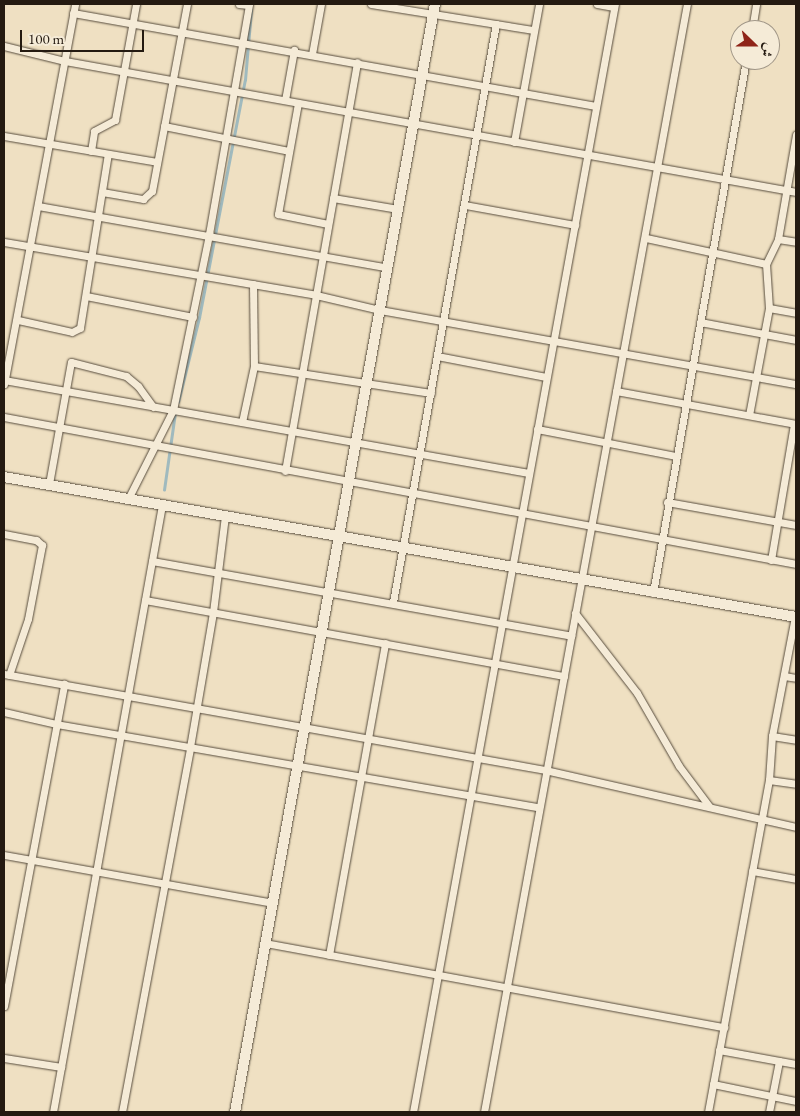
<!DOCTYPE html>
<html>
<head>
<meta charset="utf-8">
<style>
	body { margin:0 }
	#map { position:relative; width:800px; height:1116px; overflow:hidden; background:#efe0c2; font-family:"EB Garamond",Amiri,serif }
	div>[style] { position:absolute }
	.stream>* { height:2.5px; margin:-1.25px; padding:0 1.25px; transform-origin:1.25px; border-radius:1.25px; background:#a0babe }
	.roads { filter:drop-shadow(0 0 1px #574c3d) drop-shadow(0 0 1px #574c3d) }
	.street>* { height:7px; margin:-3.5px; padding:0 3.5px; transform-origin:3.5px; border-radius:3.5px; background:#f5ebd7 }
	.secondary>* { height:10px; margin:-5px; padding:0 5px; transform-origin:5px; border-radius:5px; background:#f5ebd7 }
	span { translate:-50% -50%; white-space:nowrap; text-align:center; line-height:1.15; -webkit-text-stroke:5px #f5ebd7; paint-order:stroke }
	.frame { position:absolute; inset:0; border:5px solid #241a11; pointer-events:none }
	.north { position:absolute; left:730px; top:20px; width:50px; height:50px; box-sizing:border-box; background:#f5ebd7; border:1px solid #a19788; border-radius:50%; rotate:112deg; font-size:14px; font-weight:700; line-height:20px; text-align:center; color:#241a11 }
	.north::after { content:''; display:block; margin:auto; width:18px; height:22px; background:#8f2418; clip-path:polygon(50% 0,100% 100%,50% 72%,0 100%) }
	.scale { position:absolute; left:20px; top:30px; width:124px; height:22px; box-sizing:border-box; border:2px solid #241a11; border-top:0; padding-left:6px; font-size:15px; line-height:18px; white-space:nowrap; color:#241a11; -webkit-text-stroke:4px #f5ebd7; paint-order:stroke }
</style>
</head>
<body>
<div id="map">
	<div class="stream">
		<i style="left:178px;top:402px;width:87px;rotate:-76deg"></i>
		<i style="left:199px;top:318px;width:242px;rotate:-79.1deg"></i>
		<i style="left:245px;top:80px;width:70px;rotate:-85.1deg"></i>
		<i style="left:164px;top:490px;width:78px;rotate:-81.9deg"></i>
	</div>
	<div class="roads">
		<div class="street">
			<i style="left:239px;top:4px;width:9px;rotate:6deg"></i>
			<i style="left:371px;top:4px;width:165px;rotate:9.1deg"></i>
			<i style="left:597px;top:4px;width:17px;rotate:10deg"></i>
			<i style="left:73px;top:13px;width:531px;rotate:10.08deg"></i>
			<i style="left:752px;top:30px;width:26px;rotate:-81deg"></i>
			<i style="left:4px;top:46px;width:63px;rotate:13.8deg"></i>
			<i style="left:65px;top:61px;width:743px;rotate:10.16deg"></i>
			<i style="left:312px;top:54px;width:51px;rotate:-79.8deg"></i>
			<i style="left:285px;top:100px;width:51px;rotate:-79.8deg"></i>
			<i style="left:298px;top:103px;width:113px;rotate:100.2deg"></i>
			<i style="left:278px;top:214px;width:51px;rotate:11.3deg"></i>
			<i style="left:164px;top:126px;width:127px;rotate:11.3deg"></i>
			<i style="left:4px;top:136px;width:155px;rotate:9.6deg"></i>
			<i style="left:514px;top:142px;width:140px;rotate:-79.7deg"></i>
			<i style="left:91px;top:151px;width:20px;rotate:-81deg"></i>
			<i style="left:94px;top:131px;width:24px;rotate:-28deg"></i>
			<i style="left:115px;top:120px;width:118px;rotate:-79.7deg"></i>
			<i style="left:102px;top:192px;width:42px;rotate:9.7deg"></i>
			<i style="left:143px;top:199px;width:12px;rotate:-42deg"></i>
			<i style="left:152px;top:191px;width:190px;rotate:-79.4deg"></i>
			<i style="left:333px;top:198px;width:66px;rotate:9.6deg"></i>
			<i style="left:465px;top:205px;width:112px;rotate:10.3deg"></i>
			<i style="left:38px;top:206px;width:355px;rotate:10deg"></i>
			<i style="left:646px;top:238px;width:123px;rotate:12.2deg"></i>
			<i style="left:778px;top:239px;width:18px;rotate:9deg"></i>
			<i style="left:4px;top:242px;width:316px;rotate:9.6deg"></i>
			<i style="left:316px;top:295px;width:66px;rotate:13.2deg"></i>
			<i style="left:380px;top:310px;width:423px;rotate:10.1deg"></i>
			<i style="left:86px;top:296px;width:109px;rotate:11.1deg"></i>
			<i style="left:769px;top:308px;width:27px;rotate:10deg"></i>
			<i style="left:18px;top:320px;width:55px;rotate:12.5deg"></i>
			<i style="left:72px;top:332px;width:9px;rotate:-27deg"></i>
			<i style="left:80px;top:328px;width:176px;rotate:-80.9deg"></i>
			<i style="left:700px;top:322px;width:98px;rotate:10.6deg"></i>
			<i style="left:437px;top:356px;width:111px;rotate:10.9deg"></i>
			<i style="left:254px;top:366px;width:179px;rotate:8.7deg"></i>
			<i style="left:4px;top:380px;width:533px;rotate:10.05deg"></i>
			<i style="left:4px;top:384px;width:387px;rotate:-79.4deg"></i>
			<i style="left:616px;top:391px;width:183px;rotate:10.4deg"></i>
			<i style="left:749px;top:415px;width:109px;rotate:-79.4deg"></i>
			<i style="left:769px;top:308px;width:44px;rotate:-93.9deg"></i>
			<i style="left:766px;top:264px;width:28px;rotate:-64deg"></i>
			<i style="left:778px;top:239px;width:106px;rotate:-80.2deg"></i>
			<i style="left:4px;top:417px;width:806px;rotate:10.51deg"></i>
			<i style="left:242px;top:422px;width:57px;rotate:-77.9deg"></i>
			<i style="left:254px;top:366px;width:82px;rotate:-90.7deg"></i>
			<i style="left:537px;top:429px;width:142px;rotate:11deg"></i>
			<i style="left:285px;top:471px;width:415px;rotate:-80deg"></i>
			<i style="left:49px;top:484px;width:124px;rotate:-79.8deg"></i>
			<i style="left:71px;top:362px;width:57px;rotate:14.3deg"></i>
			<i style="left:126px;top:376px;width:16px;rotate:40deg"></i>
			<i style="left:138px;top:386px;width:26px;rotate:54deg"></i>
			<i style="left:128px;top:499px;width:100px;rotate:-63.2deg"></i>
			<i style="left:173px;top:410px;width:180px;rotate:-78.4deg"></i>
			<i style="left:209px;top:234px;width:233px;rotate:-80.1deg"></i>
			<i style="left:667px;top:502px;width:131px;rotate:10.1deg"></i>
			<i style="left:4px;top:534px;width:33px;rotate:11deg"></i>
			<i style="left:36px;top:540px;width:8px;rotate:40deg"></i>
			<i style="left:42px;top:545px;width:75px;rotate:100.7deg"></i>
			<i style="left:28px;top:619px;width:59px;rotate:108.7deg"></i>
			<i style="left:771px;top:560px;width:138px;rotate:-80.4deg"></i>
			<i style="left:152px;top:561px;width:426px;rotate:10.1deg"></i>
			<i style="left:653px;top:593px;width:541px;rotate:-80.1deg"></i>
			<i style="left:145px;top:600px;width:426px;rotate:10.3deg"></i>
			<i style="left:393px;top:602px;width:587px;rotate:-79.9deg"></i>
			<i style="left:575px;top:613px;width:101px;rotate:52.2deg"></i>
			<i style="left:637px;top:693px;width:84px;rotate:60.1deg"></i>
			<i style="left:679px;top:766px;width:50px;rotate:53.1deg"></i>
			<i style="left:4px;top:674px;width:549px;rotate:10.06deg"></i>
			<i style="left:545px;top:770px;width:257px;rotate:12.8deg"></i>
			<i style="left:784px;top:676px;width:12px;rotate:9deg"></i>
			<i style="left:4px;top:712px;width:53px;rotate:13deg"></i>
			<i style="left:56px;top:724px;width:490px;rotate:9.8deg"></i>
			<i style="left:772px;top:736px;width:24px;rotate:9deg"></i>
			<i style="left:769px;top:780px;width:27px;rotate:8deg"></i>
			<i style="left:4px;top:855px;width:273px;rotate:10.1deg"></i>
			<i style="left:752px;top:871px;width:45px;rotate:10.3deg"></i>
			<i style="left:265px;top:943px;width:467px;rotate:10.4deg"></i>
			<i style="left:329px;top:955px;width:317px;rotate:-79.8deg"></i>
			<i style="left:4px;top:1006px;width:328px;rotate:-79.4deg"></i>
			<i style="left:719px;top:1050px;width:78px;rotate:10.3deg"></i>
			<i style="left:4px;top:1058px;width:58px;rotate:9deg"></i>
			<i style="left:713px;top:1084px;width:85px;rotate:11.6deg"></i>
			<i style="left:53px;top:1112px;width:617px;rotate:-79.82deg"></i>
			<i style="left:122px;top:1112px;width:371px;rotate:-79.4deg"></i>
			<i style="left:190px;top:747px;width:137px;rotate:-80.3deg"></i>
			<i style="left:213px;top:612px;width:97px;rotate:-82.9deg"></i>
			<i style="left:413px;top:1112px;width:1126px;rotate:-79.67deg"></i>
			<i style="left:484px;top:1112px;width:1126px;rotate:-79.62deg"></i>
			<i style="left:708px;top:1112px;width:338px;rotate:-79.6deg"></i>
			<i style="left:769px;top:780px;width:44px;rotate:-86.1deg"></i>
			<i style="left:772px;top:736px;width:121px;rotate:-79.1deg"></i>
			<i style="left:769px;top:1112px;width:52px;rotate:-78.9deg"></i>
		</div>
		<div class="secondary">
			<i style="left:4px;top:477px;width:804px;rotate:10.02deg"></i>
			<i style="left:235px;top:1112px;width:1126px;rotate:-79.77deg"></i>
		</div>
	</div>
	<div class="frame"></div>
	<div class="north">ش</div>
	<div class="scale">100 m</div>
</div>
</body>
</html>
